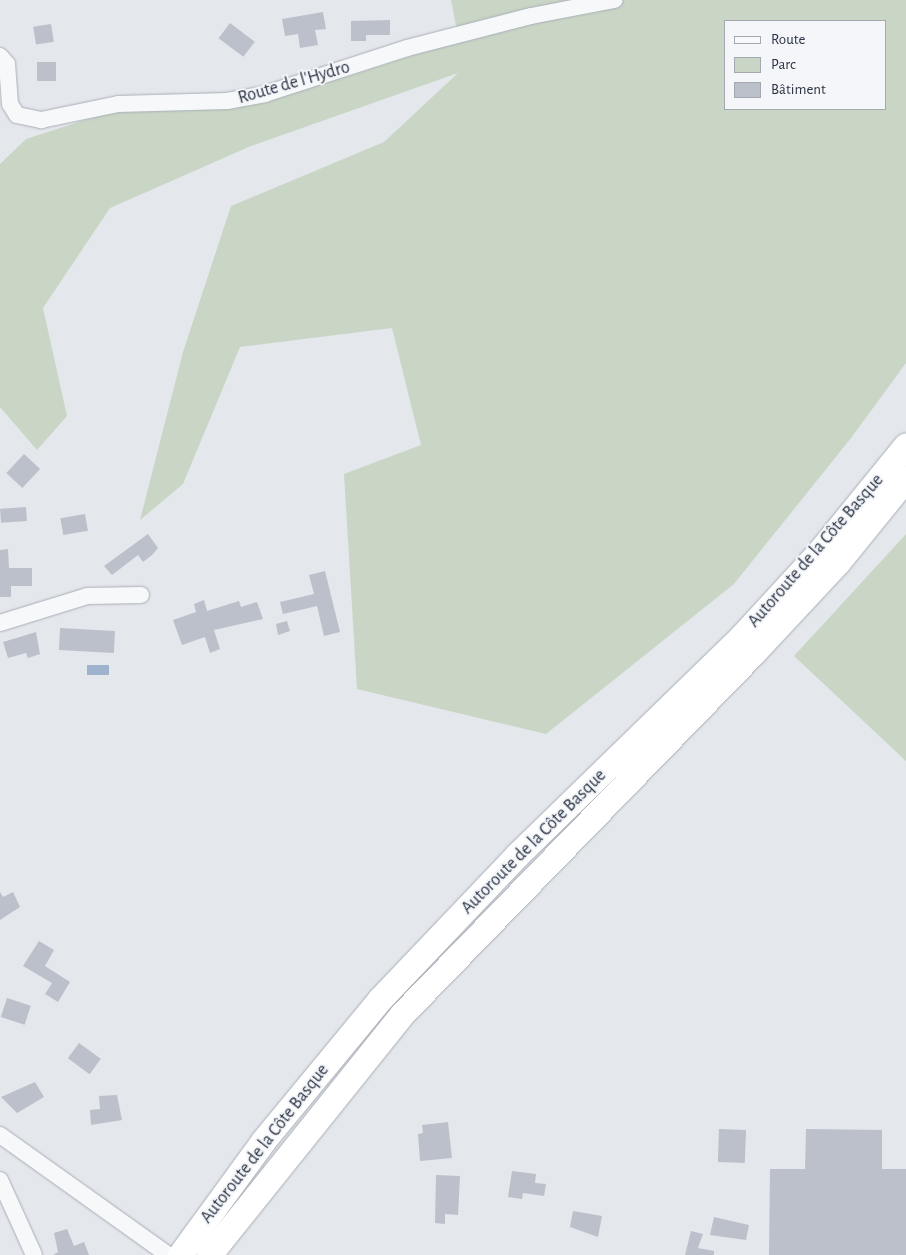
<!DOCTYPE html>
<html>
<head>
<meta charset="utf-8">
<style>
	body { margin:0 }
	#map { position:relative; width:906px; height:1255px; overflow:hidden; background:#e4e7ec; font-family:"Alegreya Sans",sans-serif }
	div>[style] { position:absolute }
	.green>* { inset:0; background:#c9d6c5 }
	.water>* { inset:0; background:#9fb4cc; transform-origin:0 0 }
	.building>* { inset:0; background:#bbc0ca; transform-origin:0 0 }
	.roads { filter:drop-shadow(0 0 1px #a9aeb7) drop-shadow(0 0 1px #a9aeb7) }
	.minor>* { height:16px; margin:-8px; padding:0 8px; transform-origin:8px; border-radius:8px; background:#f7f8fa }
	.highway>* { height:25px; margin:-12.5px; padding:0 12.5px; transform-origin:12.5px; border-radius:12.5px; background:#fff }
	span { translate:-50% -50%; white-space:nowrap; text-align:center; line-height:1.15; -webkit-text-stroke:4px #f4f6f9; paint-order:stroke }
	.street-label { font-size:18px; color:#2b3445 }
	.legend { position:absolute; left:724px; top:20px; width:162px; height:90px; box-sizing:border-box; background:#f4f6f9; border:1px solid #a4a8b1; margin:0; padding:6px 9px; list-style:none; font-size:15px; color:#2b3445 }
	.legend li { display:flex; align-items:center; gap:10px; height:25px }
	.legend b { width:25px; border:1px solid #a4a8b1 }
</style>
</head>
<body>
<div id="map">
	<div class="green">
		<i style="clip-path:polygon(evenodd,451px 0,906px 0,906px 363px,851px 438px,734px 584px,546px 734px,357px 689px,344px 474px,421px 445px,392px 328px,240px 347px,183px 484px,140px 520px,183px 352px,231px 206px,384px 142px,458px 73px,251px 146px,110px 208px,43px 308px,67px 416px,37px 450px,0 407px,0 164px,26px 139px,113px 111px,225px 106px,339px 79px,459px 41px,451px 0,725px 21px,885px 21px,885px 109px,725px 109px,725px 21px)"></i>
		<i style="clip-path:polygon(906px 534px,906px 761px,794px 656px)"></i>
	</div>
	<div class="water">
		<i style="left:87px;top:665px;width:22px;height:10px"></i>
	</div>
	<div class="building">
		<i style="clip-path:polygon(323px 12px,326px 29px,315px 30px,318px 45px,300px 48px,298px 34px,285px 36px,282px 19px)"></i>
		<i style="clip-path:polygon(390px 20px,390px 35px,366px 35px,366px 41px,351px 41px,351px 21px)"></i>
		<i style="left:230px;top:23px;width:31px;height:19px;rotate:37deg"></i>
		<i style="left:51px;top:24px;width:18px;height:18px;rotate:81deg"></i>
		<i style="left:56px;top:62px;width:19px;height:19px;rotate:90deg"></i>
		<i style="left:24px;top:454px;width:22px;height:26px;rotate:43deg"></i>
		<i style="left:26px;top:507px;width:14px;height:26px;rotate:86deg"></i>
		<i style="left:85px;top:514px;width:17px;height:25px;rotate:80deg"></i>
		<i style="clip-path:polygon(148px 534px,158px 548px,152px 555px,143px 562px,138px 555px,112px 575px,104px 566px)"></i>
		<i style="clip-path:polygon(8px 549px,9px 568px,32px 568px,32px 586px,11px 586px,11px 597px,0 597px,0 550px)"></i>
		<i style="clip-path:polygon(325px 571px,340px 632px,324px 636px,317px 606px,283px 614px,280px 602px,314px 594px,309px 575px)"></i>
		<i style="clip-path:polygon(204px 600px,207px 611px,239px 601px,241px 607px,257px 602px,263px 619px,214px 630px,220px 649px,210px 653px,205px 637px,182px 645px,173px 620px,196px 612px,194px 604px)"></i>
		<i style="clip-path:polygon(287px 621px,290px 631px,278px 635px,276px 624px)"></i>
		<i style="left:115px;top:631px;width:22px;height:55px;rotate:93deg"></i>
		<i style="clip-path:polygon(36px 632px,40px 654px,28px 658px,26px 653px,8px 658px,3px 642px)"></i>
		<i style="clip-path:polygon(0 892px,3px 897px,13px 892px,20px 907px,0 920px)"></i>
		<i style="clip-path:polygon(39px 941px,54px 950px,45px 966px,70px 982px,58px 1002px,45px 994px,52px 983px,23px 966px)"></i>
		<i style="left:7px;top:998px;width:25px;height:20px;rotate:18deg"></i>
		<i style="left:79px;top:1043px;width:27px;height:19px;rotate:36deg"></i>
		<i style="clip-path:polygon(35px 1082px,44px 1097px,17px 1113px,1px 1097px)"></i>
		<i style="clip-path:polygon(117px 1095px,122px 1120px,91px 1125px,90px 1110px,100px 1109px,99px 1096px)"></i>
		<i style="clip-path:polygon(448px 1122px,452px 1158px,420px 1161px,418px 1134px,423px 1133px,422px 1125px)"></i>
		<i style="left:719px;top:1129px;width:27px;height:33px;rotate:2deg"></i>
		<i style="clip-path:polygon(806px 1129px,882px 1130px,882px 1169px,906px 1169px,906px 1255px,769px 1255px,770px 1169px,805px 1169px)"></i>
		<i style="clip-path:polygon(512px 1171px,536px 1174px,535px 1183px,546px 1184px,544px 1196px,523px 1193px,522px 1199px,508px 1197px)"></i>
		<i style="clip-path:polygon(436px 1175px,460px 1176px,458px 1215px,445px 1214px,445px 1224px,435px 1223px)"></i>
		<i style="clip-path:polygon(573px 1211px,602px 1216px,598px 1237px,570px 1227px)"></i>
		<i style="clip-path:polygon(714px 1217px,749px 1225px,746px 1240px,710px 1235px)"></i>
		<i style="clip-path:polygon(67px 1229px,74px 1246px,84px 1242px,89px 1255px,53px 1255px,58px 1252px,54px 1233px)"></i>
		<i style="clip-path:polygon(691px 1231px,703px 1234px,698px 1248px,714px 1251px,714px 1255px,685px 1255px)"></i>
	</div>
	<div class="roads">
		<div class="minor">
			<i style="left:0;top:56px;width:11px;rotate:49deg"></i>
			<i style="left:7px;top:64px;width:40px;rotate:85.7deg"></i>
			<i style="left:10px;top:104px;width:13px;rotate:58deg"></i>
			<i style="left:17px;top:115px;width:25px;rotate:12deg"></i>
			<i style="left:41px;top:120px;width:79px;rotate:-11.7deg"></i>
			<i style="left:118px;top:104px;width:109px;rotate:-1.6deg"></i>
			<i style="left:227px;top:101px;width:39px;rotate:-10deg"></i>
			<i style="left:265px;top:94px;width:149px;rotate:-17.9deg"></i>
			<i style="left:407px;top:48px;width:128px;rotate:-14.5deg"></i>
			<i style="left:531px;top:16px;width:85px;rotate:-10.9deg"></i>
			<i style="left:0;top:623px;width:91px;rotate:-17.2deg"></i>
			<i style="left:87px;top:596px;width:54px;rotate:-1.1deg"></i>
			<i style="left:0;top:1135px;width:206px;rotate:35.5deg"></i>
			<i style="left:0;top:1180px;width:82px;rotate:65.6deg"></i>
		</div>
		<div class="highway">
			<i style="left:180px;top:1255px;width:141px;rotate:-53.9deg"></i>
			<i style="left:263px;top:1141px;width:184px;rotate:-50.5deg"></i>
			<i style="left:380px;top:999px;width:199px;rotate:-46.4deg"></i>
			<i style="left:517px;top:855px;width:313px;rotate:-44.2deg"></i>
			<i style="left:741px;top:637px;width:117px;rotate:-47.4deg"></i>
			<i style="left:820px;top:551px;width:136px;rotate:-50.9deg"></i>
			<i style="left:209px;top:1255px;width:309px;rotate:-51.3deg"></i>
			<i style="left:402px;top:1014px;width:504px;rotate:-45.8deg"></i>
			<i style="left:753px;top:653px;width:125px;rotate:-47deg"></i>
			<i style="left:838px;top:562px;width:108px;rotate:-51deg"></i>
		</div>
	</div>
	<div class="street-label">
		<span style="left:294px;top:83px;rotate:-16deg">Route de l'Hydro</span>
		<span style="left:816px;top:551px;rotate:-49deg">Autoroute de la Côte Basque</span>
		<span style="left:534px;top:842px;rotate:-45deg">Autoroute de la Côte Basque</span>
		<span style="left:265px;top:1144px;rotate:-52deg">Autoroute de la Côte Basque</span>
	</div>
	<ul class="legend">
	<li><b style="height:6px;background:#f7f8fa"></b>Route</li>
	<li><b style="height:14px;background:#c9d6c5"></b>Parc</li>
	<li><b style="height:14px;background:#bbc0ca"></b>Bâtiment</li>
	</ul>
</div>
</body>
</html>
